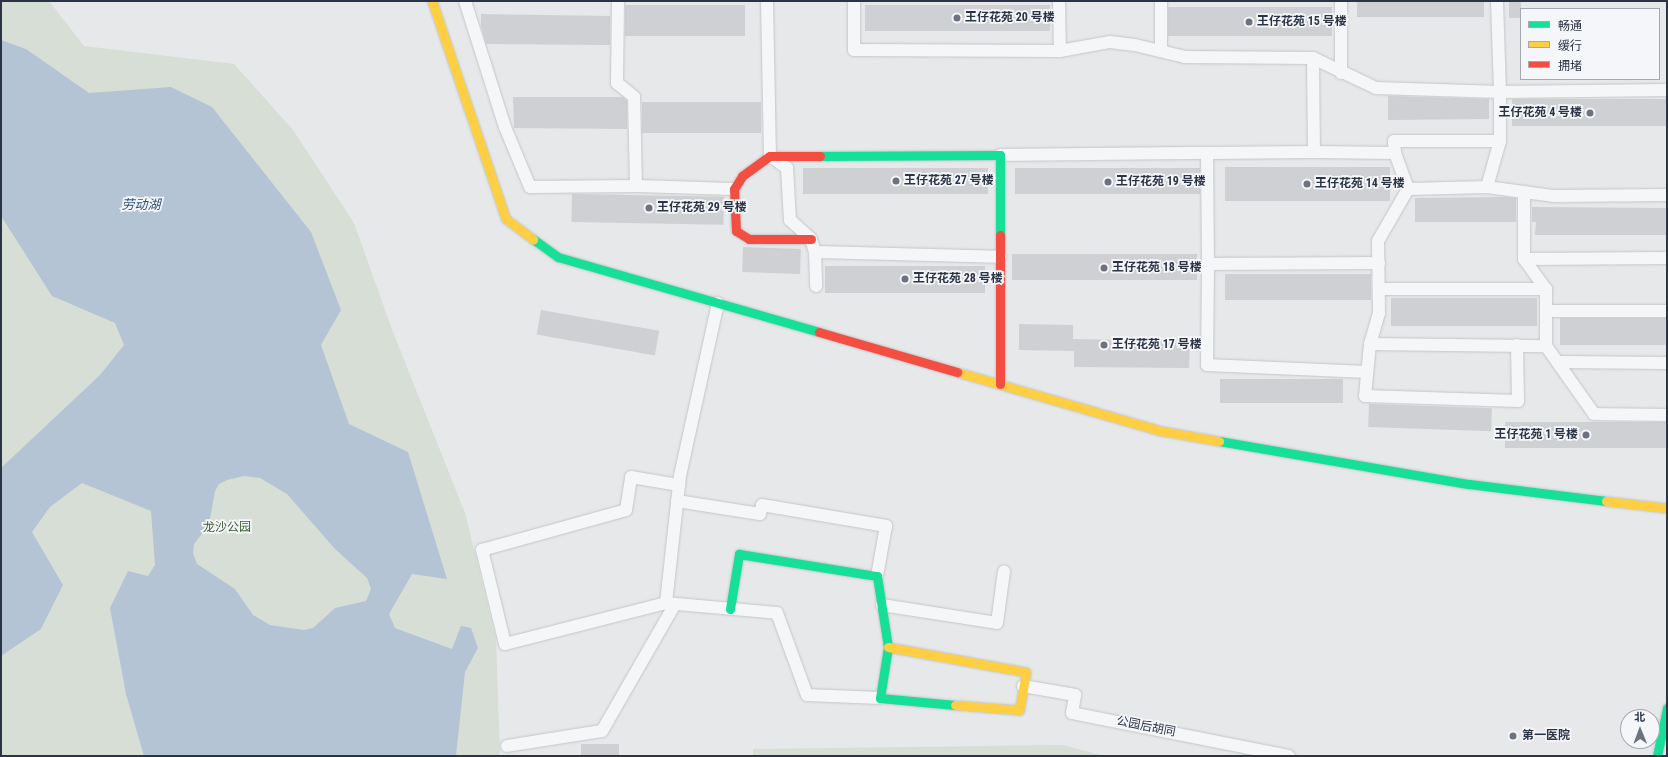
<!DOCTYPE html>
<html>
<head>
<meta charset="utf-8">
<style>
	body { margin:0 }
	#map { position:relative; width:1668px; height:757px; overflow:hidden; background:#e6e8ea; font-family:"Roboto Condensed","Noto Sans SC",sans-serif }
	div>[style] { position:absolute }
	.green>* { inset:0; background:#d6ded6 }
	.water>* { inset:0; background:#b4c4d5 }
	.building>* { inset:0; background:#ced0d3; transform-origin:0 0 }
	.roads { filter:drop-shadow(0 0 1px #c4c6c8) drop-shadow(0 0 1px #c4c6c8) }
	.street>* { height:12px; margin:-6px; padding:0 6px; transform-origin:6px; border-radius:6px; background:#f5f6f7 }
	.fast>* { height:9px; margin:-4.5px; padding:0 4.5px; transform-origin:4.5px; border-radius:4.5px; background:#16e098 }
	.slow>* { height:9px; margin:-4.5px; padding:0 4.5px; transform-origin:4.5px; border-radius:4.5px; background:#ffcf43 }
	.jam>* { height:9px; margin:-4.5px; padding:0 4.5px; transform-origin:4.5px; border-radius:4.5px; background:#f24e42 }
	.dots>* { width:11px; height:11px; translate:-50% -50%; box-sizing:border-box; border:2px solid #f4f6f9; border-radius:50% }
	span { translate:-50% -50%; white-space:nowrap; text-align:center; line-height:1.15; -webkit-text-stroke:3.5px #f4f6f9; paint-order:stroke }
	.poi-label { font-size:12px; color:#2b3445; font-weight:700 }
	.left { translate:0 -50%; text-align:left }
	.right { translate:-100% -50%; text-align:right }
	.park-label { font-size:12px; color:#3f6138 }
	.street-label { font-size:12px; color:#2b3445 }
	.water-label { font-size:13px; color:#34527a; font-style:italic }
	.frame { position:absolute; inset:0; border:2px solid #2b3445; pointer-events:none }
	.legend { position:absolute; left:1520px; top:8px; width:140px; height:72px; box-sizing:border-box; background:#f4f6f9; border:1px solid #a4a8b1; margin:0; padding:5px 7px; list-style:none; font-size:12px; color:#2b3445 }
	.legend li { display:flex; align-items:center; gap:8px; height:20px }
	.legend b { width:20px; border:1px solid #a4a8b1 }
	.north { position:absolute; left:1620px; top:709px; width:40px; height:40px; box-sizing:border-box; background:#f4f6f9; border:1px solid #a4a8b1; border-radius:50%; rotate:359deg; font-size:11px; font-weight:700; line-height:16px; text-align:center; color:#2b3445 }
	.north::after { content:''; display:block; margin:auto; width:14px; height:18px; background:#6c737f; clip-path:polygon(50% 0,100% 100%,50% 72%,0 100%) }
</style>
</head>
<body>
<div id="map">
	<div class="green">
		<i style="clip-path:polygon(1px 1px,49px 1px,84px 46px,234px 64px,293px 130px,354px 223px,393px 332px,465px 513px,496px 640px,500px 756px,1px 756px)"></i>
		<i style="clip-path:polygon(1063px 745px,1104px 756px,753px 756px,753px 749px)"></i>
	</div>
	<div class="water">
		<i style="clip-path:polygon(evenodd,1px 40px,26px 49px,89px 93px,171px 87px,212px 107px,311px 232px,341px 310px,321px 345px,349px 424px,408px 452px,447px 579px,412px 574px,389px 614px,395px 628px,452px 649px,461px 626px,471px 628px,478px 648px,465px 672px,456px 756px,144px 756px,126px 694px,110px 608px,128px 571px,148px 576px,155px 565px,151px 511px,82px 483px,50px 507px,32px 532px,63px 585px,41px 629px,1px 656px,1px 468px,100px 375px,124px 345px,115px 323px,52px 296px,1px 216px,1px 40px,244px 476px,260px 478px,287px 494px,335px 549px,367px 578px,371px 589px,366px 601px,335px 608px,313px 628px,304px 630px,270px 625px,253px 615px,235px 589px,197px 564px,193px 553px,194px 544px,209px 525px,215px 491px,219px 484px,227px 480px,244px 476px)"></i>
	</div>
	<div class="building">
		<i style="left:1357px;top:1px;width:127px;height:16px"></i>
		<i style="left:1509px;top:1px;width:12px;height:17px"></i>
		<i style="left:625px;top:5px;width:120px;height:31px"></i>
		<i style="left:865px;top:5px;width:185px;height:26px"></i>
		<i style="left:1168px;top:7px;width:164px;height:29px"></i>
		<i style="clip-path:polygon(481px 14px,610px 16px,610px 45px,486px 44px,481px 26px)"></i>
		<i style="clip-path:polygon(1388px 96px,1489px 99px,1489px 119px,1388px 120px)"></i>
		<i style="clip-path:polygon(513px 97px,623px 97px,627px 101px,627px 129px,514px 128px)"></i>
		<i style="left:1512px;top:99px;width:155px;height:27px"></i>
		<i style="left:642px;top:102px;width:119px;height:31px"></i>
		<i style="left:1225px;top:167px;width:165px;height:34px"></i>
		<i style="left:803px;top:168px;width:185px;height:26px"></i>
		<i style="left:1015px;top:168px;width:185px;height:26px"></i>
		<i style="left:572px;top:194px;width:152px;height:28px;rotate:1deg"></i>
		<i style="clip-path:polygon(1506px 197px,1516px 198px,1516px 222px,1415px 222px,1415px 198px)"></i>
		<i style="clip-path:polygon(1532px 207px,1667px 208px,1667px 235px,1535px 235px,1536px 222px,1532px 222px)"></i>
		<i style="left:743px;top:247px;width:58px;height:25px;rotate:2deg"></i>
		<i style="left:1197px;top:254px;width:26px;height:185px;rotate:90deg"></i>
		<i style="left:825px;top:266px;width:160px;height:27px"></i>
		<i style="left:1225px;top:274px;width:146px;height:26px"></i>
		<i style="left:1391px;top:298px;width:146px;height:28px"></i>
		<i style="left:541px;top:310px;width:120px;height:25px;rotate:10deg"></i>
		<i style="left:1560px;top:318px;width:107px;height:27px"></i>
		<i style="clip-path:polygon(1019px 324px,1073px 325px,1073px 339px,1190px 341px,1189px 368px,1074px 367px,1074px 351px,1019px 350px)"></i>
		<i style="left:1220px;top:379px;width:123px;height:24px"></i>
		<i style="left:1369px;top:404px;width:123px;height:23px;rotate:2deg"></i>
		<i style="left:1505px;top:422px;width:162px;height:26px"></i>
		<i style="left:581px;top:744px;width:38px;height:12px"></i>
	</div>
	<div class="roads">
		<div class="street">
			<i style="left:465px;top:1px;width:132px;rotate:72.4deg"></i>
			<i style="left:505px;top:127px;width:65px;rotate:67.4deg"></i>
			<i style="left:530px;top:187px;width:106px;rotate:-0.5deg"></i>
			<i style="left:618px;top:1px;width:82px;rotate:90.7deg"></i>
			<i style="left:617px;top:83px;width:22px;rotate:39deg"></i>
			<i style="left:634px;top:97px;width:89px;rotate:88.7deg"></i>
			<i style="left:636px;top:186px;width:98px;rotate:1.8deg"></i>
			<i style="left:767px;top:1px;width:155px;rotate:88.9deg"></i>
			<i style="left:770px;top:156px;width:21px;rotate:35deg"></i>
			<i style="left:787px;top:168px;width:52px;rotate:86.7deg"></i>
			<i style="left:790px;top:220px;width:28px;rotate:42deg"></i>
			<i style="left:811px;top:239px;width:14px;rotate:73deg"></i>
			<i style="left:815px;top:252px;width:34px;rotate:88deg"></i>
			<i style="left:854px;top:1px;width:49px;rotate:90deg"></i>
			<i style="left:854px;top:50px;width:206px;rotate:0.3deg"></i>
			<i style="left:1059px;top:1px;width:50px;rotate:88.9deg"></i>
			<i style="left:1060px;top:51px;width:51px;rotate:-10.2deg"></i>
			<i style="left:1110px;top:42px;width:25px;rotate:7deg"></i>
			<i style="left:1135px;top:45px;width:51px;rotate:13.5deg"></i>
			<i style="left:1185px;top:57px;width:128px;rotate:0.4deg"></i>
			<i style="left:1313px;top:58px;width:70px;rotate:25.5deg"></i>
			<i style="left:1376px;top:88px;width:124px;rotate:1.8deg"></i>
			<i style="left:1500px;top:92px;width:91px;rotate:-91.9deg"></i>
			<i style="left:1161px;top:1px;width:50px;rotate:90deg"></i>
			<i style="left:1341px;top:1px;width:72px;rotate:90deg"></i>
			<i style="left:1313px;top:58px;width:94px;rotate:89.4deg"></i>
			<i style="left:1314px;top:152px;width:81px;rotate:0.7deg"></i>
			<i style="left:1395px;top:153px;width:12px;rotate:-95deg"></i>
			<i style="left:1394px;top:141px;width:106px"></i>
			<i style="left:1667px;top:90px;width:167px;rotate:179.3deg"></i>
			<i style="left:1500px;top:92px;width:49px;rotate:90deg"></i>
			<i style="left:1500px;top:141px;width:48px;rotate:105.8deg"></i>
			<i style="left:1487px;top:187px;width:68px;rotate:7.7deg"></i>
			<i style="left:1554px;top:196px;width:113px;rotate:-0.5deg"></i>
			<i style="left:1395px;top:153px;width:38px;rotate:70deg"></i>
			<i style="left:1408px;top:189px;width:79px;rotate:-1.5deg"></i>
			<i style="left:1000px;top:155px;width:207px;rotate:-0.6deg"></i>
			<i style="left:1408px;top:189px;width:60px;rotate:120deg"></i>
			<i style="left:1378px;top:241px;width:72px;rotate:89.2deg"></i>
			<i style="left:1379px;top:313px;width:32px;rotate:106deg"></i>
			<i style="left:1370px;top:344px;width:52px;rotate:95.5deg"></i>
			<i style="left:1365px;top:396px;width:153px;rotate:1.9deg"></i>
			<i style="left:1518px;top:401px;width:56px;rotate:-91deg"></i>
			<i style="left:1524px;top:192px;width:67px;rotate:90deg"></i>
			<i style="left:1524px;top:259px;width:37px;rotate:54deg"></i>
			<i style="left:1546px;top:289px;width:57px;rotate:90deg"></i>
			<i style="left:1546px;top:346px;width:83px;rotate:54.8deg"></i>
			<i style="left:1594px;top:414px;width:73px;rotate:0.8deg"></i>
			<i style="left:815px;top:252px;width:185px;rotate:1.5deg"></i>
			<i style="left:1524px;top:259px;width:143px;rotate:-0.4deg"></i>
			<i style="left:1208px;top:264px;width:111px;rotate:-90.5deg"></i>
			<i style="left:1207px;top:153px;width:107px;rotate:-0.5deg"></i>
			<i style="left:1379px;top:289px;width:167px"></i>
			<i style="left:718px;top:303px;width:177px;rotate:102.4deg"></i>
			<i style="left:680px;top:476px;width:128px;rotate:96.3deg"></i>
			<i style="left:666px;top:603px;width:111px;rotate:5.1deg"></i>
			<i style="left:777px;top:613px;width:87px;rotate:69.9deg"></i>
			<i style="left:807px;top:695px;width:73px;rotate:2.4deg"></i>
			<i style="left:1546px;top:311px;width:121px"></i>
			<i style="left:1370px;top:344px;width:176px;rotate:0.7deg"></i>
			<i style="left:1559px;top:362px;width:108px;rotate:0.5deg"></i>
			<i style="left:1367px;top:372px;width:160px;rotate:-177.5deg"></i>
			<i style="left:1207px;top:365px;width:101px;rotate:-89.4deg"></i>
			<i style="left:1208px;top:264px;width:171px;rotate:-0.3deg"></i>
			<i style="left:677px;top:501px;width:84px;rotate:8.9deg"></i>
			<i style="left:760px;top:514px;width:9px;rotate:-77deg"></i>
			<i style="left:762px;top:505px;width:126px;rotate:9.6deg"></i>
			<i style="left:886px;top:526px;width:51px;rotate:100.2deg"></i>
			<i style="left:666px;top:603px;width:166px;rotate:165.7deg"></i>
			<i style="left:505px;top:644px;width:97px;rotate:-103.7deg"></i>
			<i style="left:482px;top:550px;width:149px;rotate:-15.5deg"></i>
			<i style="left:626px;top:510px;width:33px;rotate:-81deg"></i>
			<i style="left:631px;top:477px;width:49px;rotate:9.5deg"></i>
			<i style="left:882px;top:605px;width:116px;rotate:8.9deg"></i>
			<i style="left:997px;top:623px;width:52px;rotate:-82.3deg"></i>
			<i style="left:1023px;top:686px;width:53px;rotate:9.8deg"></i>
			<i style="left:1075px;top:695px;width:18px;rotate:99deg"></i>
			<i style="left:1072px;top:713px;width:221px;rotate:11.2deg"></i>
			<i style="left:507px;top:746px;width:96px;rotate:-9deg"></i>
			<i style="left:602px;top:731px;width:146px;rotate:-60.1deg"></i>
		</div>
		<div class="fast">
			<i style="left:820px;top:156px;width:180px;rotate:-0.3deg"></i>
			<i style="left:1000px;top:155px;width:80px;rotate:90deg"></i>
			<i style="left:533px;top:239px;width:31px;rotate:36deg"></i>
			<i style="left:558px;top:257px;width:272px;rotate:16deg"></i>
			<i style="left:1219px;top:441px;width:254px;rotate:9.8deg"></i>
			<i style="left:1469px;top:484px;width:138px;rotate:7.1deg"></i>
			<i style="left:730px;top:609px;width:56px;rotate:-80.7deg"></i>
			<i style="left:739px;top:554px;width:140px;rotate:9.1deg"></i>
			<i style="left:877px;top:576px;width:72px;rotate:81.2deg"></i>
			<i style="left:888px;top:647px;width:52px;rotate:98.9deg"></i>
			<i style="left:880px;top:698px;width:75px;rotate:5.3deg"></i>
			<i style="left:1657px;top:756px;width:49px;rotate:-78.2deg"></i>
		</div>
		<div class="slow">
			<i style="left:432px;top:1px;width:230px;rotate:71.3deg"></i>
			<i style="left:506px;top:219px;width:34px;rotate:37deg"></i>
			<i style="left:957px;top:372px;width:213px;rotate:16.1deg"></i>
			<i style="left:1162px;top:431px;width:58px;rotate:10deg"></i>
			<i style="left:1606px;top:501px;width:61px;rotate:6.5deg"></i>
			<i style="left:888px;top:647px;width:140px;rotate:10.3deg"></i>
			<i style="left:1026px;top:672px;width:39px;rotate:100deg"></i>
			<i style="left:1019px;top:710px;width:64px;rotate:-175.5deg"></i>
		</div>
		<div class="jam">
			<i style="left:1000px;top:235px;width:149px;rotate:90deg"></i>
			<i style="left:811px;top:239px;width:62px;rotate:180deg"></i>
			<i style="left:749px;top:239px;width:15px;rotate:-148deg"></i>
			<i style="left:736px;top:231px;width:42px;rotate:-92.7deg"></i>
			<i style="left:734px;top:189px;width:15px;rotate:-58deg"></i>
			<i style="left:742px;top:176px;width:34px;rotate:-36deg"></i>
			<i style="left:770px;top:156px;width:50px"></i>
			<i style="left:819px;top:332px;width:144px;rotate:16.2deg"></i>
		</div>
	</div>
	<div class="dots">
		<i style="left:957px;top:18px;background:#6c737f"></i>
		<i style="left:1249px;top:22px;background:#6c737f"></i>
		<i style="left:1590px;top:113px;background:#6c737f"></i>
		<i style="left:896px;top:181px;background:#6c737f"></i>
		<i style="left:1108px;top:182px;background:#6c737f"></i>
		<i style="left:1307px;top:184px;background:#6c737f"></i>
		<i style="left:649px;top:208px;background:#6c737f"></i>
		<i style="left:1104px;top:268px;background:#6c737f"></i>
		<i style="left:905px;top:279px;background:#6c737f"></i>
		<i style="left:1104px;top:345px;background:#6c737f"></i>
		<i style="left:1586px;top:435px;background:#6c737f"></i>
		<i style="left:1513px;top:736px;background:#6c737f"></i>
	</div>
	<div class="poi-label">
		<span class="left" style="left:965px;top:18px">王仔花苑 20 号楼</span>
		<span class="left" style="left:1257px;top:22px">王仔花苑 15 号楼</span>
		<span class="right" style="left:1582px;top:113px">王仔花苑 4 号楼</span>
		<span class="left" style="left:904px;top:181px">王仔花苑 27 号楼</span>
		<span class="left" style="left:1116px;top:182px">王仔花苑 19 号楼</span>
		<span class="left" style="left:1315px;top:184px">王仔花苑 14 号楼</span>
		<span class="left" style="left:657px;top:208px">王仔花苑 29 号楼</span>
		<span class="left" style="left:1112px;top:268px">王仔花苑 18 号楼</span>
		<span class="left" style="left:913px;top:279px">王仔花苑 28 号楼</span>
		<span class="left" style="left:1112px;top:345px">王仔花苑 17 号楼</span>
		<span class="right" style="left:1578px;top:435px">王仔花苑 1 号楼</span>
		<span class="left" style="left:1522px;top:736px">第一医院</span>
	</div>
	<div class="park-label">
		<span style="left:227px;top:528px">龙沙公园</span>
	</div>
	<div class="street-label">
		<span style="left:1146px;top:727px;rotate:11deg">公园后胡同</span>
	</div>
	<div class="water-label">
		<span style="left:141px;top:205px">劳动湖</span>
	</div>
	<div class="frame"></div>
	<ul class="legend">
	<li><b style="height:5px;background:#16e098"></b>畅通</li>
	<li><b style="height:5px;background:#ffcf43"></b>缓行</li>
	<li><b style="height:5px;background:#f24e42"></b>拥堵</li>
	</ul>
	<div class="north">北</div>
</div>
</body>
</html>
